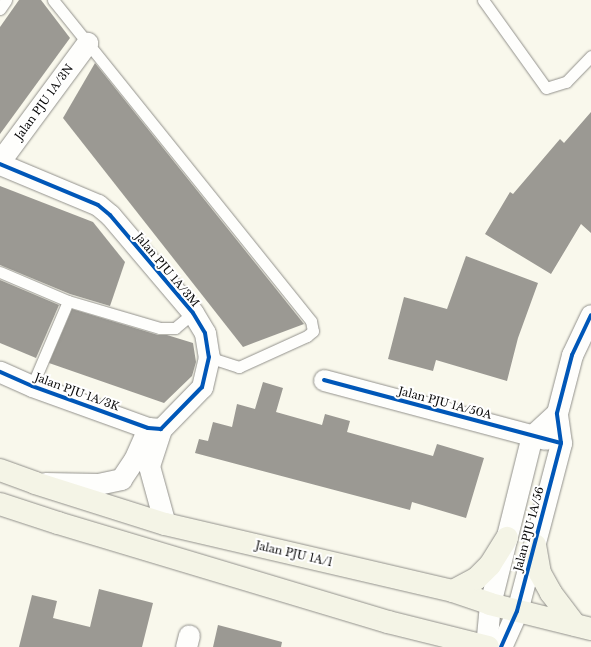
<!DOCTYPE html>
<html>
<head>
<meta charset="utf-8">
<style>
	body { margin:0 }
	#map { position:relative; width:591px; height:647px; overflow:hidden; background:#f9f8ec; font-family:"Libre Baskerville",serif }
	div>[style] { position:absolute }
	.building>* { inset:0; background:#9b9993 }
	.roads { filter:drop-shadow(0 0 1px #92918c) drop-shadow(0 0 1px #92918c) }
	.service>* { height:11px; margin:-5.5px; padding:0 5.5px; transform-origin:5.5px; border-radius:5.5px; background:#fefefc }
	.minor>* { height:21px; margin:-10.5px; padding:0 10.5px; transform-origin:10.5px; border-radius:10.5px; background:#fefefc }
	.secondary>* { height:22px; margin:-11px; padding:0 11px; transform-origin:11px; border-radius:11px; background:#f4f4e6 }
	.cycleway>* { height:4px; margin:-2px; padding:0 2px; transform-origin:2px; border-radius:2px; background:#0057b8 }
	span { translate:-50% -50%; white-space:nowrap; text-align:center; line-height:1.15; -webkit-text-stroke:4px #fff; paint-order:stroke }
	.street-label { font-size:11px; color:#0a0a0a }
</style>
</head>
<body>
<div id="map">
	<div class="building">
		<i style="clip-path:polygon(19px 0,41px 0,70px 38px,0 134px,0 27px)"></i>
		<i style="clip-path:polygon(95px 63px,304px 324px,243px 347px,63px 118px)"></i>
		<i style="clip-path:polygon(591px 112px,591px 233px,581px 224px,551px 274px,485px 234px,510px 192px,513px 194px,560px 139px,564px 143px)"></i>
		<i style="clip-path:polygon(0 186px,93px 222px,125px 262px,110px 306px,70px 294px,0 265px)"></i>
		<i style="clip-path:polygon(466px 256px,538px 283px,518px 338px,507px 381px,436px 360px,433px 371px,388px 359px,404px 297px,447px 309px)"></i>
		<i style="clip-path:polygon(0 280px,59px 305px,36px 358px,0 343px)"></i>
		<i style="clip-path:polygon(72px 309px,158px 335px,167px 335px,193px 343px,196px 362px,192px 376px,164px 403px,49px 363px)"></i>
		<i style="clip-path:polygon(263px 382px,283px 388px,276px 412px,322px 425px,325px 414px,350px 421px,347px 432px,433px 456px,437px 444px,484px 458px,466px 518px,412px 502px,410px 510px,195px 453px,199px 439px,208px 441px,213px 422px,232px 427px,237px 404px,255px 409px)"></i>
		<i style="clip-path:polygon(99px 589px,153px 603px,142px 647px,19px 647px,32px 595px,57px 601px,53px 618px,90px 627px)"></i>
		<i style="clip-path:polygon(218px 625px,282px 642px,281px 647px,213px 647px)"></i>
	</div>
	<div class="roads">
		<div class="service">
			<i style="left:53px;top:0;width:412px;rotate:51.2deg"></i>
			<i style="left:311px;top:321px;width:10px;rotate:79deg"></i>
			<i style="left:313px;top:331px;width:8px;rotate:140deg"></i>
			<i style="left:307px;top:336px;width:75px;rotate:155.5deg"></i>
			<i style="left:239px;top:367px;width:32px;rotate:-162deg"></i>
			<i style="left:483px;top:0;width:108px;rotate:54.4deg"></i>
			<i style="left:546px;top:88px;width:21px;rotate:-17deg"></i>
			<i style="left:566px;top:82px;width:36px;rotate:-46deg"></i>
			<i style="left:0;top:9px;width:11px;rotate:-56deg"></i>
			<i style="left:0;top:272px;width:74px;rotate:23.1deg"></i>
			<i style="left:68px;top:301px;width:96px;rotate:16.4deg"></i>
			<i style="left:160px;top:328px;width:15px"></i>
			<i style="left:175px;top:328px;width:23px;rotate:-40deg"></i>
			<i style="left:32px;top:386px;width:92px;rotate:-67deg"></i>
		</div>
		<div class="minor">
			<i style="left:0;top:161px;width:147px;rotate:-53.6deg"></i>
			<i style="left:0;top:164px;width:106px;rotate:22.7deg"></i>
			<i style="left:98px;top:205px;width:16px;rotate:40deg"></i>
			<i style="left:110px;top:215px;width:128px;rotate:49.7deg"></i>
			<i style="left:193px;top:313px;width:23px;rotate:59deg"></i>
			<i style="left:205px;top:333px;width:24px;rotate:81deg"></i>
			<i style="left:209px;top:357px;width:31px;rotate:103deg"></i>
			<i style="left:202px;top:387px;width:59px;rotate:134.3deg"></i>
			<i style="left:161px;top:429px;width:13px;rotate:-176deg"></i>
			<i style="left:148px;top:428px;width:123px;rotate:-160.1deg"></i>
			<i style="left:32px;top:386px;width:35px;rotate:-156deg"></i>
			<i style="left:324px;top:380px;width:229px;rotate:14.9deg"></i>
			<i style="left:161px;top:429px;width:39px;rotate:108deg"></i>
			<i style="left:149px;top:466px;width:60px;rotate:74.6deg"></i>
			<i style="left:45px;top:483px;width:53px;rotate:1.1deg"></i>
			<i style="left:98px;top:484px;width:24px;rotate:-12deg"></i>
			<i style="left:121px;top:479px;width:23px;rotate:-56deg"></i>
			<i style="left:134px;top:460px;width:35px;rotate:-66deg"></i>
			<i style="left:186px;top:647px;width:12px;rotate:-76deg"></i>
			<i style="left:486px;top:647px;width:43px;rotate:-84.7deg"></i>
			<i style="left:490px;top:604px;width:173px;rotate:-76deg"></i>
			<i style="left:532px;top:436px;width:34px;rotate:-43deg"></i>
			<i style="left:501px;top:647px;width:39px;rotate:-66deg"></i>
			<i style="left:517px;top:611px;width:174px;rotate:-75.3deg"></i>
			<i style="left:561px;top:443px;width:30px;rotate:-98deg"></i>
			<i style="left:557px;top:413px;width:60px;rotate:-75.5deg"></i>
			<i style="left:572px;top:355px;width:44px;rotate:-64.6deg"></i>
		</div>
		<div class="secondary">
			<i style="left:0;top:470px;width:37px;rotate:20deg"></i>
			<i style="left:35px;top:483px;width:136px;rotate:17.5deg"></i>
			<i style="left:165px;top:524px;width:296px;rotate:13.1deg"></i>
			<i style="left:453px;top:591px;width:39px;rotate:19deg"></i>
			<i style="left:490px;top:604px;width:104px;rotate:13.9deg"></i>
			<i style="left:0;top:504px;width:61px;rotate:18.1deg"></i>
			<i style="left:58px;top:523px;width:345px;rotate:16.7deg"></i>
			<i style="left:388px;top:622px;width:103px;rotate:14deg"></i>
			<i style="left:535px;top:545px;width:28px;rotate:80deg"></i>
			<i style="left:540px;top:573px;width:23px;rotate:61deg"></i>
			<i style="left:551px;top:593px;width:40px;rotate:53deg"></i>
			<i style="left:453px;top:591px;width:26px;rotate:-28deg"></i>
			<i style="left:476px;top:579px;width:20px;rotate:-45deg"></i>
			<i style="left:490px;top:565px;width:32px;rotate:-58deg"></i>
		</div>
	</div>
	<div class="cycleway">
		<i style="left:0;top:164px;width:106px;rotate:22.7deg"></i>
		<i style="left:98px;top:205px;width:16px;rotate:40deg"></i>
		<i style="left:110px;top:215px;width:128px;rotate:49.7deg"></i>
		<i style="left:193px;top:313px;width:23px;rotate:59deg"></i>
		<i style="left:205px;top:333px;width:24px;rotate:81deg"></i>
		<i style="left:209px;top:357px;width:31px;rotate:103deg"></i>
		<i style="left:202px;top:387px;width:59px;rotate:134.3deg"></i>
		<i style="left:161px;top:429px;width:13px;rotate:-176deg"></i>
		<i style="left:148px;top:428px;width:123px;rotate:-160.1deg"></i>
		<i style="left:32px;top:386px;width:35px;rotate:-156deg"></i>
		<i style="left:324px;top:380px;width:245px;rotate:14.9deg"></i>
		<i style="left:501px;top:647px;width:39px;rotate:-66deg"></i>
		<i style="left:517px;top:611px;width:174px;rotate:-75.3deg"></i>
		<i style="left:561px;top:443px;width:30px;rotate:-98deg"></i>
		<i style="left:557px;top:413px;width:60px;rotate:-75.5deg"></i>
		<i style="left:572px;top:355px;width:44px;rotate:-64.6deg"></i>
	</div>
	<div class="street-label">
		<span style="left:44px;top:102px;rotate:-54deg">Jalan PJU 1A/3N</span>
		<span style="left:167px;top:270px;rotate:50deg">Jalan PJU 1A/3M</span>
		<span style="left:77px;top:392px;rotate:20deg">Jalan PJU 1A/3K</span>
		<span style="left:445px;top:403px;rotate:15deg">Jalan PJU 1A/50A</span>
		<span style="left:529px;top:529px;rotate:-75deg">Jalan PJU 1A/56</span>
		<span style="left:294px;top:554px;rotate:13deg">Jalan PJU 1A/1</span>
	</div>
</div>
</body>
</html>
